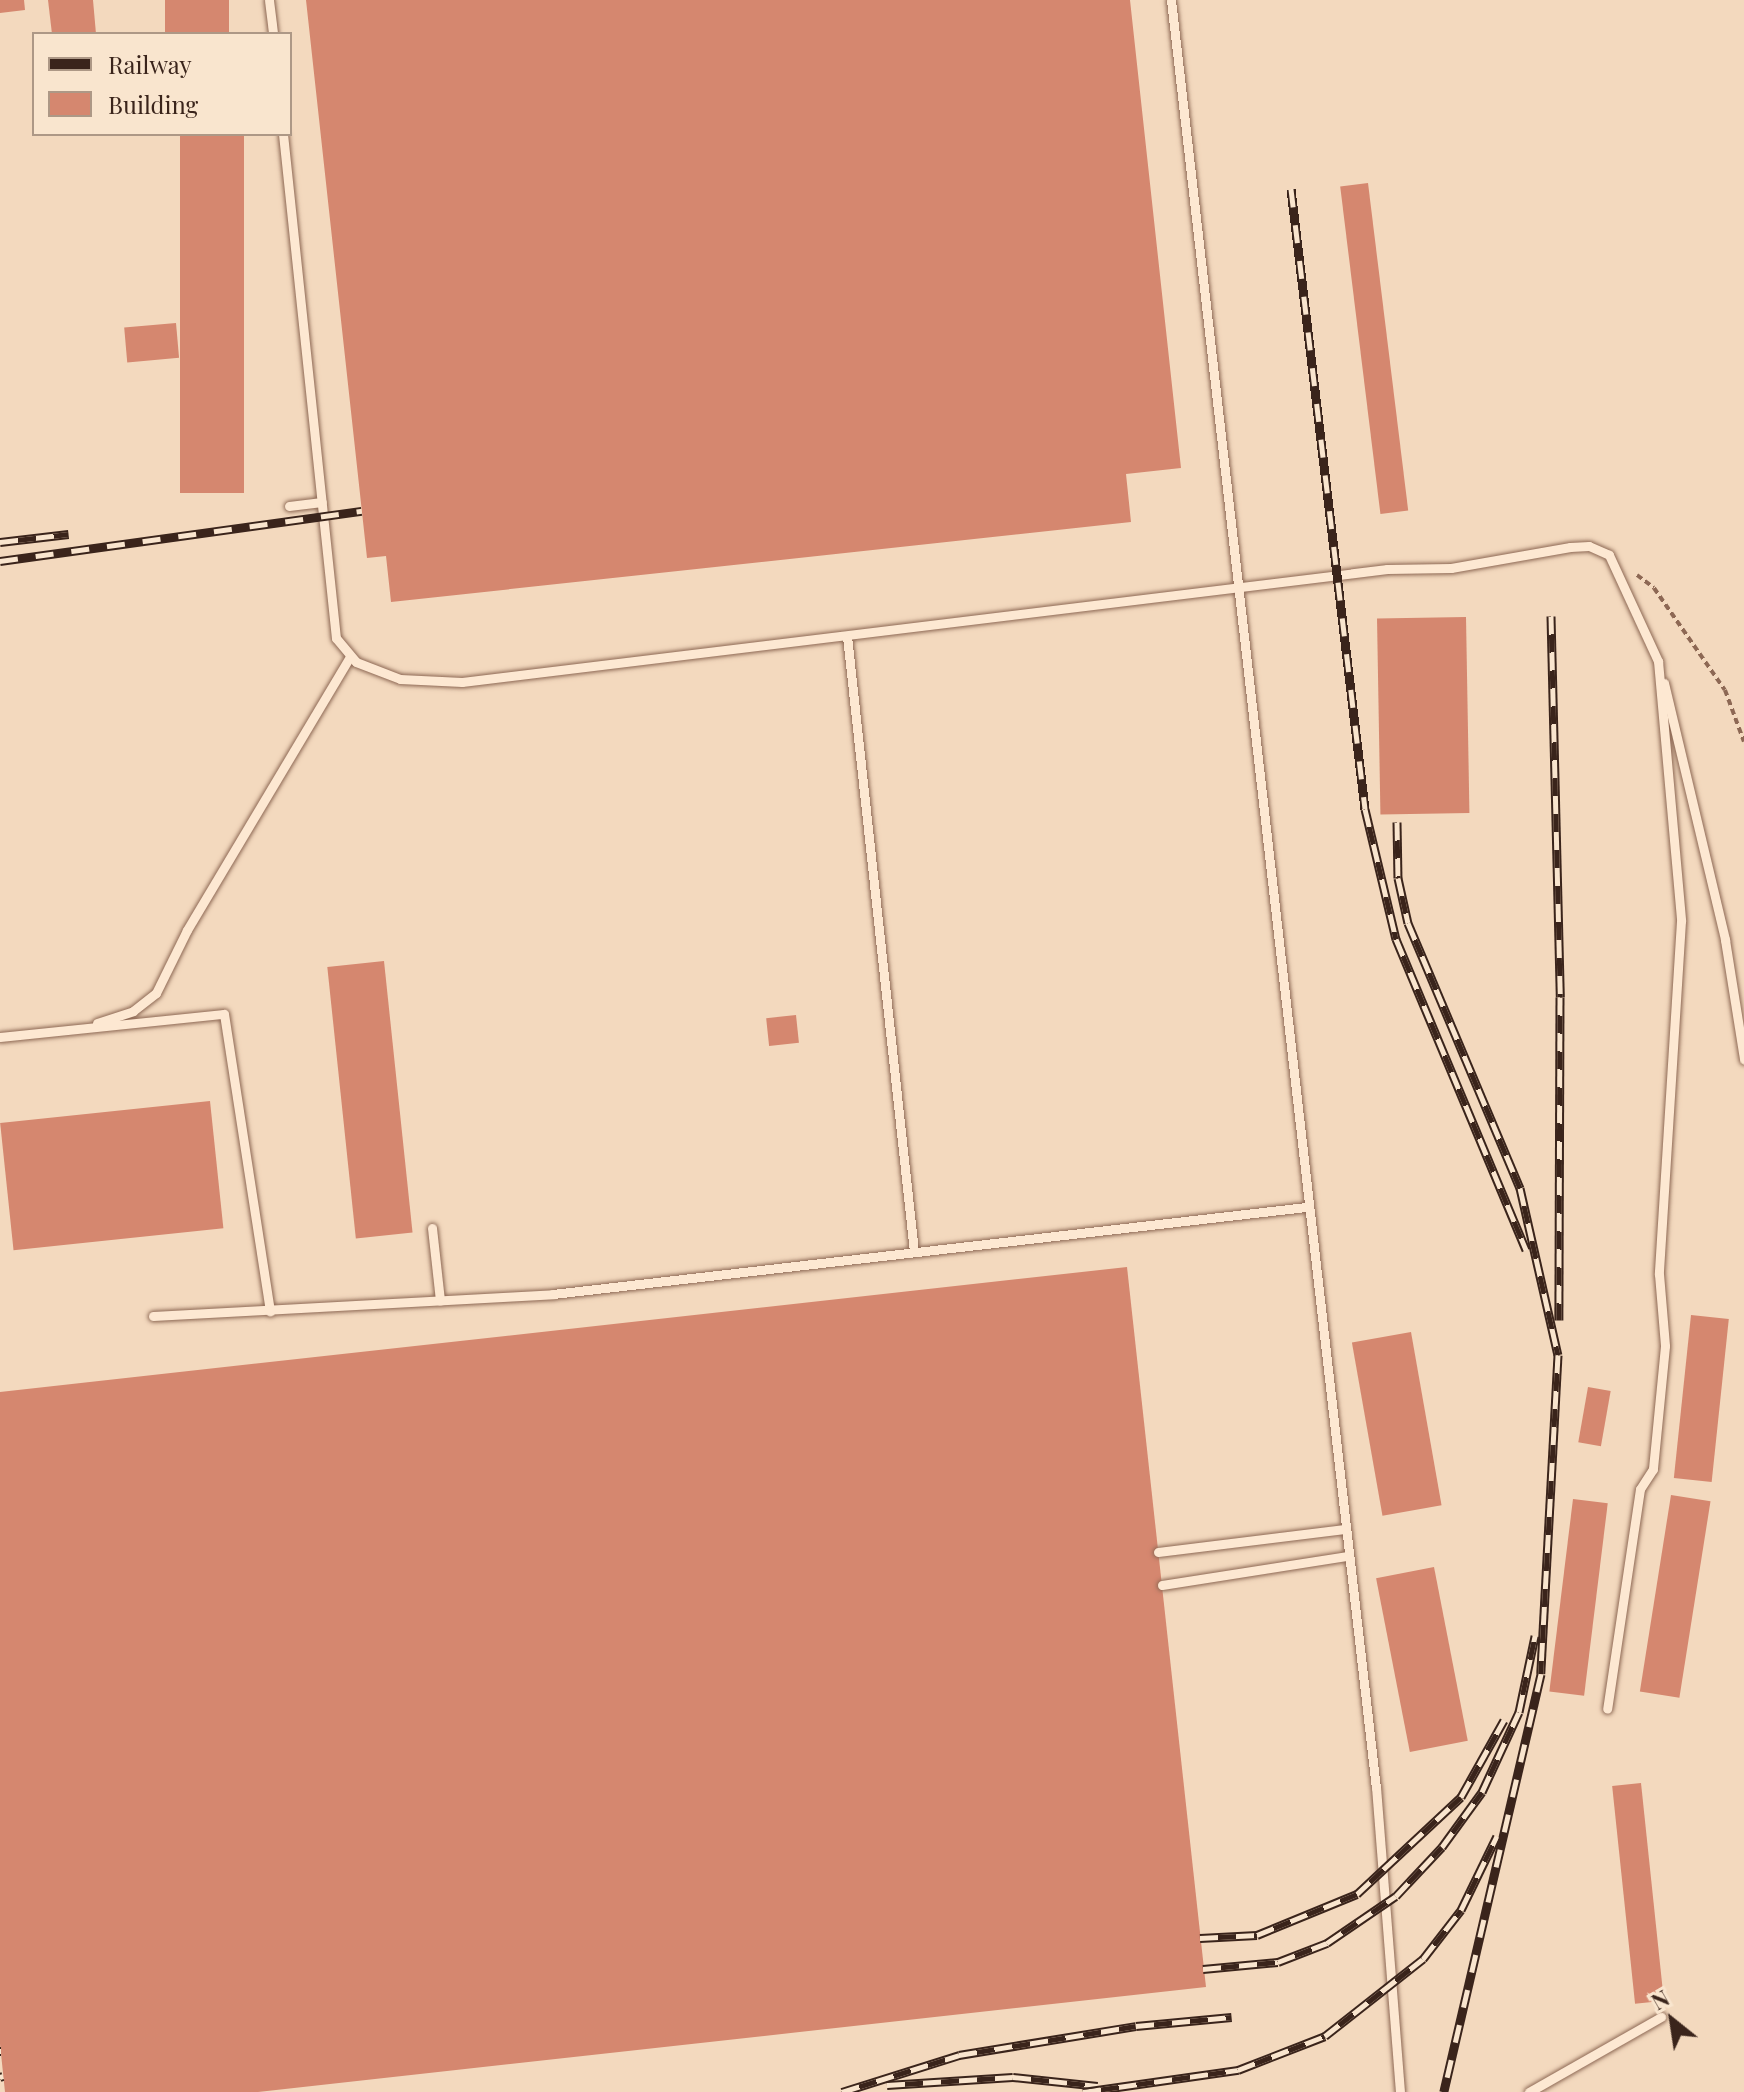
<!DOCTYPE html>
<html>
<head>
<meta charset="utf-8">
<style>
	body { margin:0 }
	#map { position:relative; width:1744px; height:2092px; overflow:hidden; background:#f3d9be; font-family:"Playfair Display",serif }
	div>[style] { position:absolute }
	.building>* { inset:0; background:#d5876f; transform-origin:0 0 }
	.path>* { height:4px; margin-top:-2px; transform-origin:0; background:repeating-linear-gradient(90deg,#8d6854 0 6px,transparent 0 10px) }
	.roads { filter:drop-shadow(0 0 2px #8d6854) drop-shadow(0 0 2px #8d6854) }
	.service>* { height:9px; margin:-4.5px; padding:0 4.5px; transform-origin:4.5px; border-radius:4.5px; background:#fde8d2 }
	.rail>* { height:9px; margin-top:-4.5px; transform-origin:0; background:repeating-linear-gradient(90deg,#f9e5ce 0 18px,#3a241b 0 36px); box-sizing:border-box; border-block:2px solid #3a241b }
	span { translate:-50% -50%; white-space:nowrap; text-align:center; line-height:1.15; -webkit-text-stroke:7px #f9e5ce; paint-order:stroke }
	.legend { position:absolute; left:32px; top:32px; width:260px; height:104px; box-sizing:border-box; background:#f9e5ce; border:2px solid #ad9886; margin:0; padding:10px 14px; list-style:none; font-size:24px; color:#3a241b }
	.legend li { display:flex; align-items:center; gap:16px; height:40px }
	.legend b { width:40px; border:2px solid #ad9886 }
	.north { position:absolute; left:1632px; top:1980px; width:80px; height:80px; -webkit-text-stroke:6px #f9e5ce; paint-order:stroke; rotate:330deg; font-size:22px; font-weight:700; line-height:32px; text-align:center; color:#3a241b }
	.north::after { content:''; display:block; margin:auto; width:28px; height:36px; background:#3a241b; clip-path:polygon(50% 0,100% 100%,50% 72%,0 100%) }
</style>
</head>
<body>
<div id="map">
	<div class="building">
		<i style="clip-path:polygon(0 0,24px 0,25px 10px,0 13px)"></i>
		<i style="clip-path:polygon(48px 0,93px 0,96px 34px,52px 34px)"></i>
		<i style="left:165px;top:0;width:64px;height:34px"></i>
		<i style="clip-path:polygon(306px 0,1130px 0,1181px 468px,1126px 474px,1131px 522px,391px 602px,386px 556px,367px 558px)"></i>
		<i style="left:180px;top:134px;width:64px;height:359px"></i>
		<i style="left:1368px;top:183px;width:330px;height:28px;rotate:83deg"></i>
		<i style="left:176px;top:323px;width:35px;height:52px;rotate:85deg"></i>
		<i style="left:1466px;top:617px;width:196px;height:89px;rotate:89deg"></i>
		<i style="left:384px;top:961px;width:273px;height:57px;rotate:84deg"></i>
		<i style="left:796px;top:1015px;width:28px;height:30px;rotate:84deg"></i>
		<i style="left:210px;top:1101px;width:128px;height:211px;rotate:84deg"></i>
		<i style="clip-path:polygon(1127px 1267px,1206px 1987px,258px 2092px,5px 2092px,0 2044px,0 1392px)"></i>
		<i style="left:1691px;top:1315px;width:38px;height:164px;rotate:6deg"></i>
		<i style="left:1411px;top:1332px;width:176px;height:60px;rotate:80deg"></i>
		<i style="left:1588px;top:1387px;width:23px;height:56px;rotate:10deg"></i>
		<i style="left:1671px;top:1495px;width:40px;height:199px;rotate:9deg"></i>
		<i style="left:1573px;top:1499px;width:35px;height:194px;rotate:7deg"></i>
		<i style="left:1434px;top:1567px;width:177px;height:59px;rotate:79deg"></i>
		<i style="left:1641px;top:1783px;width:219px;height:29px;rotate:84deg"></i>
	</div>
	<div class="path">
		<i style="left:1637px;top:575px;width:21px;rotate:37deg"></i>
		<i style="left:1654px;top:588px;width:124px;rotate:55.2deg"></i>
		<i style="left:1725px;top:690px;width:55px;rotate:69.9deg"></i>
	</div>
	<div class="roads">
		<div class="service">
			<i style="left:269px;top:0;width:34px;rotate:83deg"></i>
			<i style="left:1171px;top:0;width:1799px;rotate:83.46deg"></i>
			<i style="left:1376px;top:1787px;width:306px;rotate:85.5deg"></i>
			<i style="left:283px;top:134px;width:507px;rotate:84deg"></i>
			<i style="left:336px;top:638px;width:31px;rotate:50deg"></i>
			<i style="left:356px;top:662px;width:47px;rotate:21.1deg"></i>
			<i style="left:400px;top:679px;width:62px;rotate:2.8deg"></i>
			<i style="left:462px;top:682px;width:932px;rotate:-6.96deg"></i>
			<i style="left:1387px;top:569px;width:64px;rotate:-0.9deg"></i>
			<i style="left:1451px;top:568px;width:121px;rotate:-10deg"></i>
			<i style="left:1570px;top:547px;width:19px;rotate:-3deg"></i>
			<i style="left:1589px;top:546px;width:22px;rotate:24deg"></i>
			<i style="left:1609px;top:555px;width:117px;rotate:65.2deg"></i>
			<i style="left:1658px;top:661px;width:261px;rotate:84.9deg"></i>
			<i style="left:1681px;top:921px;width:354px;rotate:93.6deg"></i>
			<i style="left:1659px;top:1274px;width:72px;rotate:85.2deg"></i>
			<i style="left:1665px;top:1346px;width:124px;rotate:95.6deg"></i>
			<i style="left:1653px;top:1469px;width:24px;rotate:123deg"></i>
			<i style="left:1640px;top:1489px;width:222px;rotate:98.5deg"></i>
			<i style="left:289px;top:506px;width:33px;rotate:-7deg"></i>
			<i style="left:847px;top:636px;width:620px;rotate:83.79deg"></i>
			<i style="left:1664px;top:683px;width:264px;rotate:76.6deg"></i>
			<i style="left:1725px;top:940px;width:121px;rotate:80.9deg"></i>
			<i style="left:97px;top:1023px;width:38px;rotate:-18deg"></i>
			<i style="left:133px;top:1011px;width:29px;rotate:-38deg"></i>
			<i style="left:156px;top:993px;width:70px;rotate:-63.8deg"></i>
			<i style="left:187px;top:930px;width:318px;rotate:-59.2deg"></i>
			<i style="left:0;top:1037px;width:225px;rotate:-5.9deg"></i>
			<i style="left:224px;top:1014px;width:301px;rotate:81.2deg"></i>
			<i style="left:432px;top:1228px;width:73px;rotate:83.7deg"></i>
			<i style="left:153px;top:1316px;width:401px;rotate:-3.1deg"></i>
			<i style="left:553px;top:1294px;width:758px;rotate:-6.59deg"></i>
			<i style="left:1158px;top:1552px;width:188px;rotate:-7deg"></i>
			<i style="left:1162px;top:1585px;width:188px;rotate:-8.9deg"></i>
			<i style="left:1529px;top:2092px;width:152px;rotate:-29.6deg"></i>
		</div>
	</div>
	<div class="rail">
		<i style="left:1291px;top:189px;width:624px;rotate:83.19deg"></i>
		<i style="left:1365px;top:809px;width:134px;rotate:76.6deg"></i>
		<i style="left:1396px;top:939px;width:337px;rotate:67.3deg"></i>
		<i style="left:0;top:542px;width:69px;rotate:-6.6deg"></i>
		<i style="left:0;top:561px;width:365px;rotate:-7.9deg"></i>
		<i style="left:1551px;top:616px;width:381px;rotate:88.6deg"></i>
		<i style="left:1560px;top:997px;width:323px;rotate:90.2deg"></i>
		<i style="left:1397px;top:822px;width:56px;rotate:89deg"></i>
		<i style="left:1398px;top:878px;width:46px;rotate:77.5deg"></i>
		<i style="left:1408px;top:923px;width:288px;rotate:67.1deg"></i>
		<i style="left:1520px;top:1188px;width:171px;rotate:77.2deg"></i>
		<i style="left:1558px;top:1355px;width:319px;rotate:93.1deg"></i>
		<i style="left:1541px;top:1674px;width:429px;rotate:103.1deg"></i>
		<i style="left:1200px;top:1938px;width:57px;rotate:-3deg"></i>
		<i style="left:1257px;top:1935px;width:108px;rotate:-22.3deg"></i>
		<i style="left:1357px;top:1894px;width:142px;rotate:-43deg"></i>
		<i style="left:1461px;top:1797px;width:88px;rotate:-60.8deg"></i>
		<i style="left:1203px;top:1969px;width:75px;rotate:-5.3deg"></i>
		<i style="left:1278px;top:1962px;width:53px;rotate:-21.2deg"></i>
		<i style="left:1327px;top:1943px;width:83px;rotate:-34.3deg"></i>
		<i style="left:1396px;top:1896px;width:67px;rotate:-46.8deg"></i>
		<i style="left:1442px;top:1847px;width:68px;rotate:-54deg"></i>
		<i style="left:1482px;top:1792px;width:88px;rotate:-65.2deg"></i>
		<i style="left:1519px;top:1712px;width:78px;rotate:-78.1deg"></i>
		<i style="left:0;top:2051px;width:1px"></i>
		<i style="left:0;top:2077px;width:3px;rotate:-18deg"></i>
		<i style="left:887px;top:2085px;width:126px;rotate:-3.6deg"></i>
		<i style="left:1013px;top:2077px;width:85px;rotate:6deg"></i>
		<i style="left:842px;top:2092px;width:123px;rotate:-17.5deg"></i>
		<i style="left:959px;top:2055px;width:179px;rotate:-9.3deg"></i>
		<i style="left:1136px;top:2026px;width:96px;rotate:-5.4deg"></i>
		<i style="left:1083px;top:2092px;width:157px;rotate:-8.1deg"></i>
		<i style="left:1238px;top:2070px;width:93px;rotate:-21.3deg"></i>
		<i style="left:1325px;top:2036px;width:125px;rotate:-38.2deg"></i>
		<i style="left:1423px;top:1959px;width:62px;rotate:-52.2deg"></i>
		<i style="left:1461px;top:1910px;width:82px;rotate:-64.1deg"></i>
	</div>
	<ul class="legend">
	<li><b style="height:10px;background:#3a241b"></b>Railway</li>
	<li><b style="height:22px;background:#d5876f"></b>Building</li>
	</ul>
	<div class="north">N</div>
</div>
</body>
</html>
